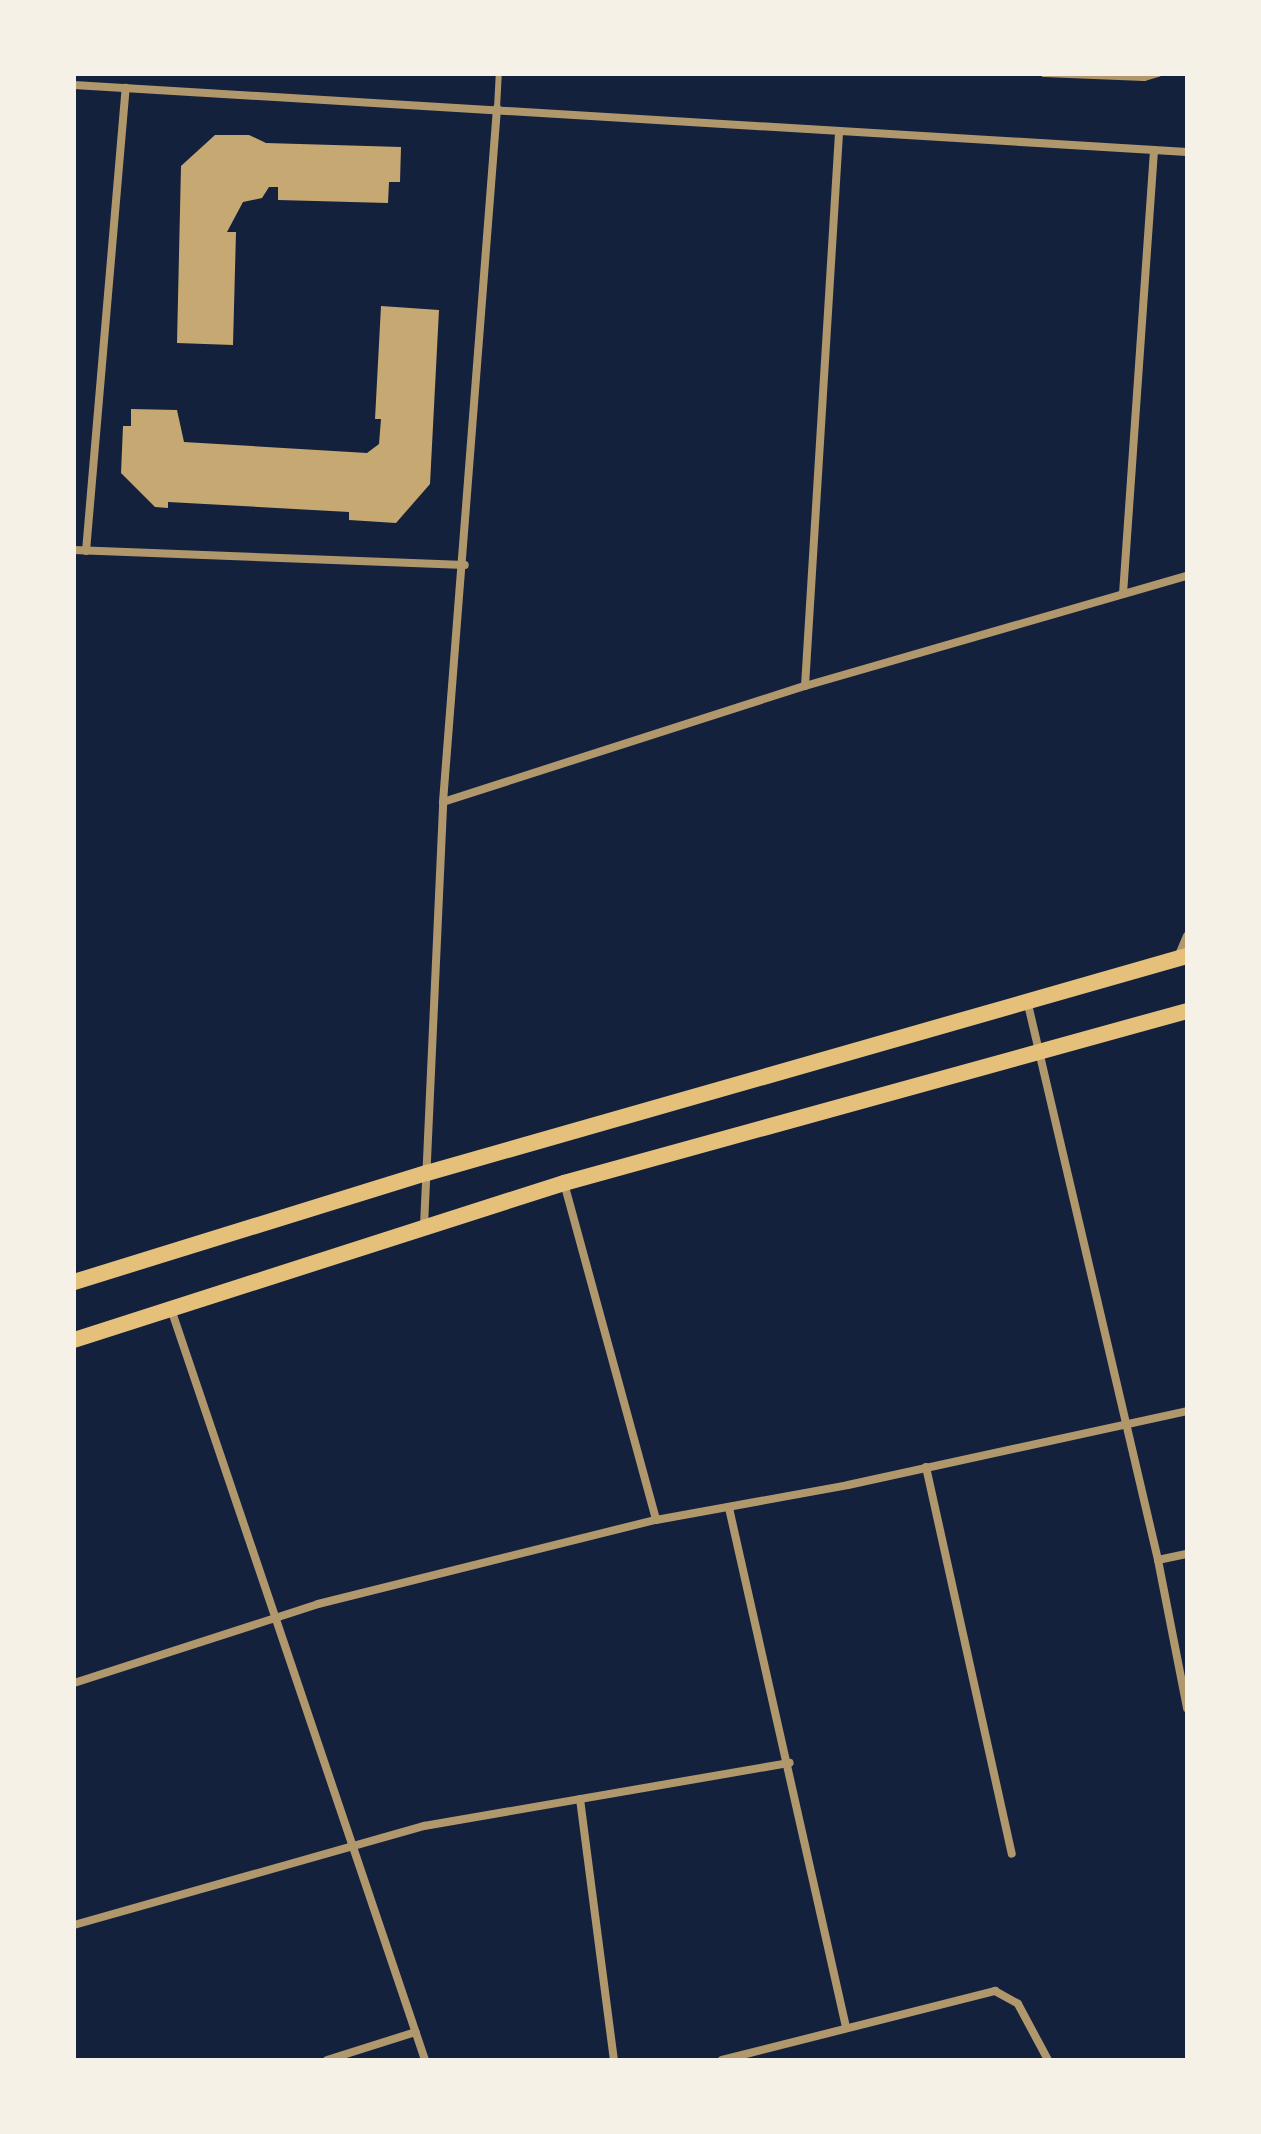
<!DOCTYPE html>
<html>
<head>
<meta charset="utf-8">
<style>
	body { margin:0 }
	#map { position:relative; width:1261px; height:2134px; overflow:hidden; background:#14213d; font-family:"Roboto Serif",serif }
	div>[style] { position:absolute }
	.building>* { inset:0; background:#c6a872 }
	.service>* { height:6px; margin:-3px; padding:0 3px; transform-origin:3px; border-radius:3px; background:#b1986c }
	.minor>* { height:8px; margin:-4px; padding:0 4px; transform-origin:4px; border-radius:4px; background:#b1986c }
	.secondary>* { height:16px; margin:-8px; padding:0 8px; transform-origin:8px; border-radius:8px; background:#e5c07b }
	span { translate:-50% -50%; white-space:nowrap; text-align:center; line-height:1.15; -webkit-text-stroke:8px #f6f1e7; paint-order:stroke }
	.frame { position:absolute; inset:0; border:76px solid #f6f1e7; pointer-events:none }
</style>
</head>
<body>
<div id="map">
	<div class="building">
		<i style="clip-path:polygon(215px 135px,249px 135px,266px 143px,401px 147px,400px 182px,389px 182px,388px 203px,278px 200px,278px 187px,269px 187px,262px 198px,243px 202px,227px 232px,236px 232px,233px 345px,177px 343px,181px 166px)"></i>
		<i style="clip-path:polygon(381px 306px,439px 310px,430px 484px,396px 523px,349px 520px,349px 512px,168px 502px,168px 508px,155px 507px,121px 473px,123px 426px,131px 426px,131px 409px,177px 410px,184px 442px,367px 453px,379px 444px,381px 419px,375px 419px)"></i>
	</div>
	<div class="service">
		<i style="left:1044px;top:74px;width:100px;rotate:2.3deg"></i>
		<i style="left:1144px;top:78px;width:15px;rotate:-16deg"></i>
		<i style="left:497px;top:108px;width:34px;rotate:-87deg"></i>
	</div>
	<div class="minor">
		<i style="left:74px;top:85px;width:1115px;rotate:3.44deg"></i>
		<i style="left:74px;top:550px;width:391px;rotate:2.2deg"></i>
		<i style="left:86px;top:551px;width:465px;rotate:-85.1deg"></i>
		<i style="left:1123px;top:594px;width:445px;rotate:-86deg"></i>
		<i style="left:805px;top:686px;width:554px;rotate:-86.48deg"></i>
		<i style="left:443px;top:802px;width:380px;rotate:-17.8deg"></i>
		<i style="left:805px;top:686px;width:398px;rotate:-16.1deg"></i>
		<i style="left:1178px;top:957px;width:23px;rotate:-67deg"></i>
		<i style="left:1027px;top:1000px;width:575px;rotate:76.83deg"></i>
		<i style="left:1158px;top:1560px;width:151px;rotate:78.9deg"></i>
		<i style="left:564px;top:1183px;width:349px;rotate:74.7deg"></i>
		<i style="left:424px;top:1226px;width:424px;rotate:-87.4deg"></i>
		<i style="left:443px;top:802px;width:696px;rotate:-85.55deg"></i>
		<i style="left:171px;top:1309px;width:793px;rotate:71.31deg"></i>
		<i style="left:926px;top:1467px;width:396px;rotate:77.5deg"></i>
		<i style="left:729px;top:1508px;width:532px;rotate:77.3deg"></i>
		<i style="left:1158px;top:1560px;width:30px;rotate:-12deg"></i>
		<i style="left:74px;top:1683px;width:256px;rotate:-17.9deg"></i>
		<i style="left:318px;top:1604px;width:348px;rotate:-14deg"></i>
		<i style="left:656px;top:1520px;width:195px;rotate:-10.3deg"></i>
		<i style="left:848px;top:1485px;width:347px;rotate:-12.3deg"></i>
		<i style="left:580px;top:1799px;width:263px;rotate:82.6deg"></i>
		<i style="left:74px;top:1925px;width:364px;rotate:-15.8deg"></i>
		<i style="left:424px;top:1826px;width:371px;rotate:-9.8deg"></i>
		<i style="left:327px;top:2060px;width:93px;rotate:-17.5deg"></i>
		<i style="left:722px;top:2060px;width:282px;rotate:-14.2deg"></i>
		<i style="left:995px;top:1991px;width:26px;rotate:29deg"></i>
		<i style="left:1018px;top:2004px;width:64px;rotate:61.8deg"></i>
	</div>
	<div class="secondary">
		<i style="left:74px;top:1282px;width:369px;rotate:-17.2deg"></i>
		<i style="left:427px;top:1173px;width:790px;rotate:-15.94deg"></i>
		<i style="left:74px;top:1340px;width:515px;rotate:-17.77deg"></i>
		<i style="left:564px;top:1183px;width:646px;rotate:-15.43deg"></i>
	</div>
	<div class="frame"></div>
</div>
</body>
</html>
